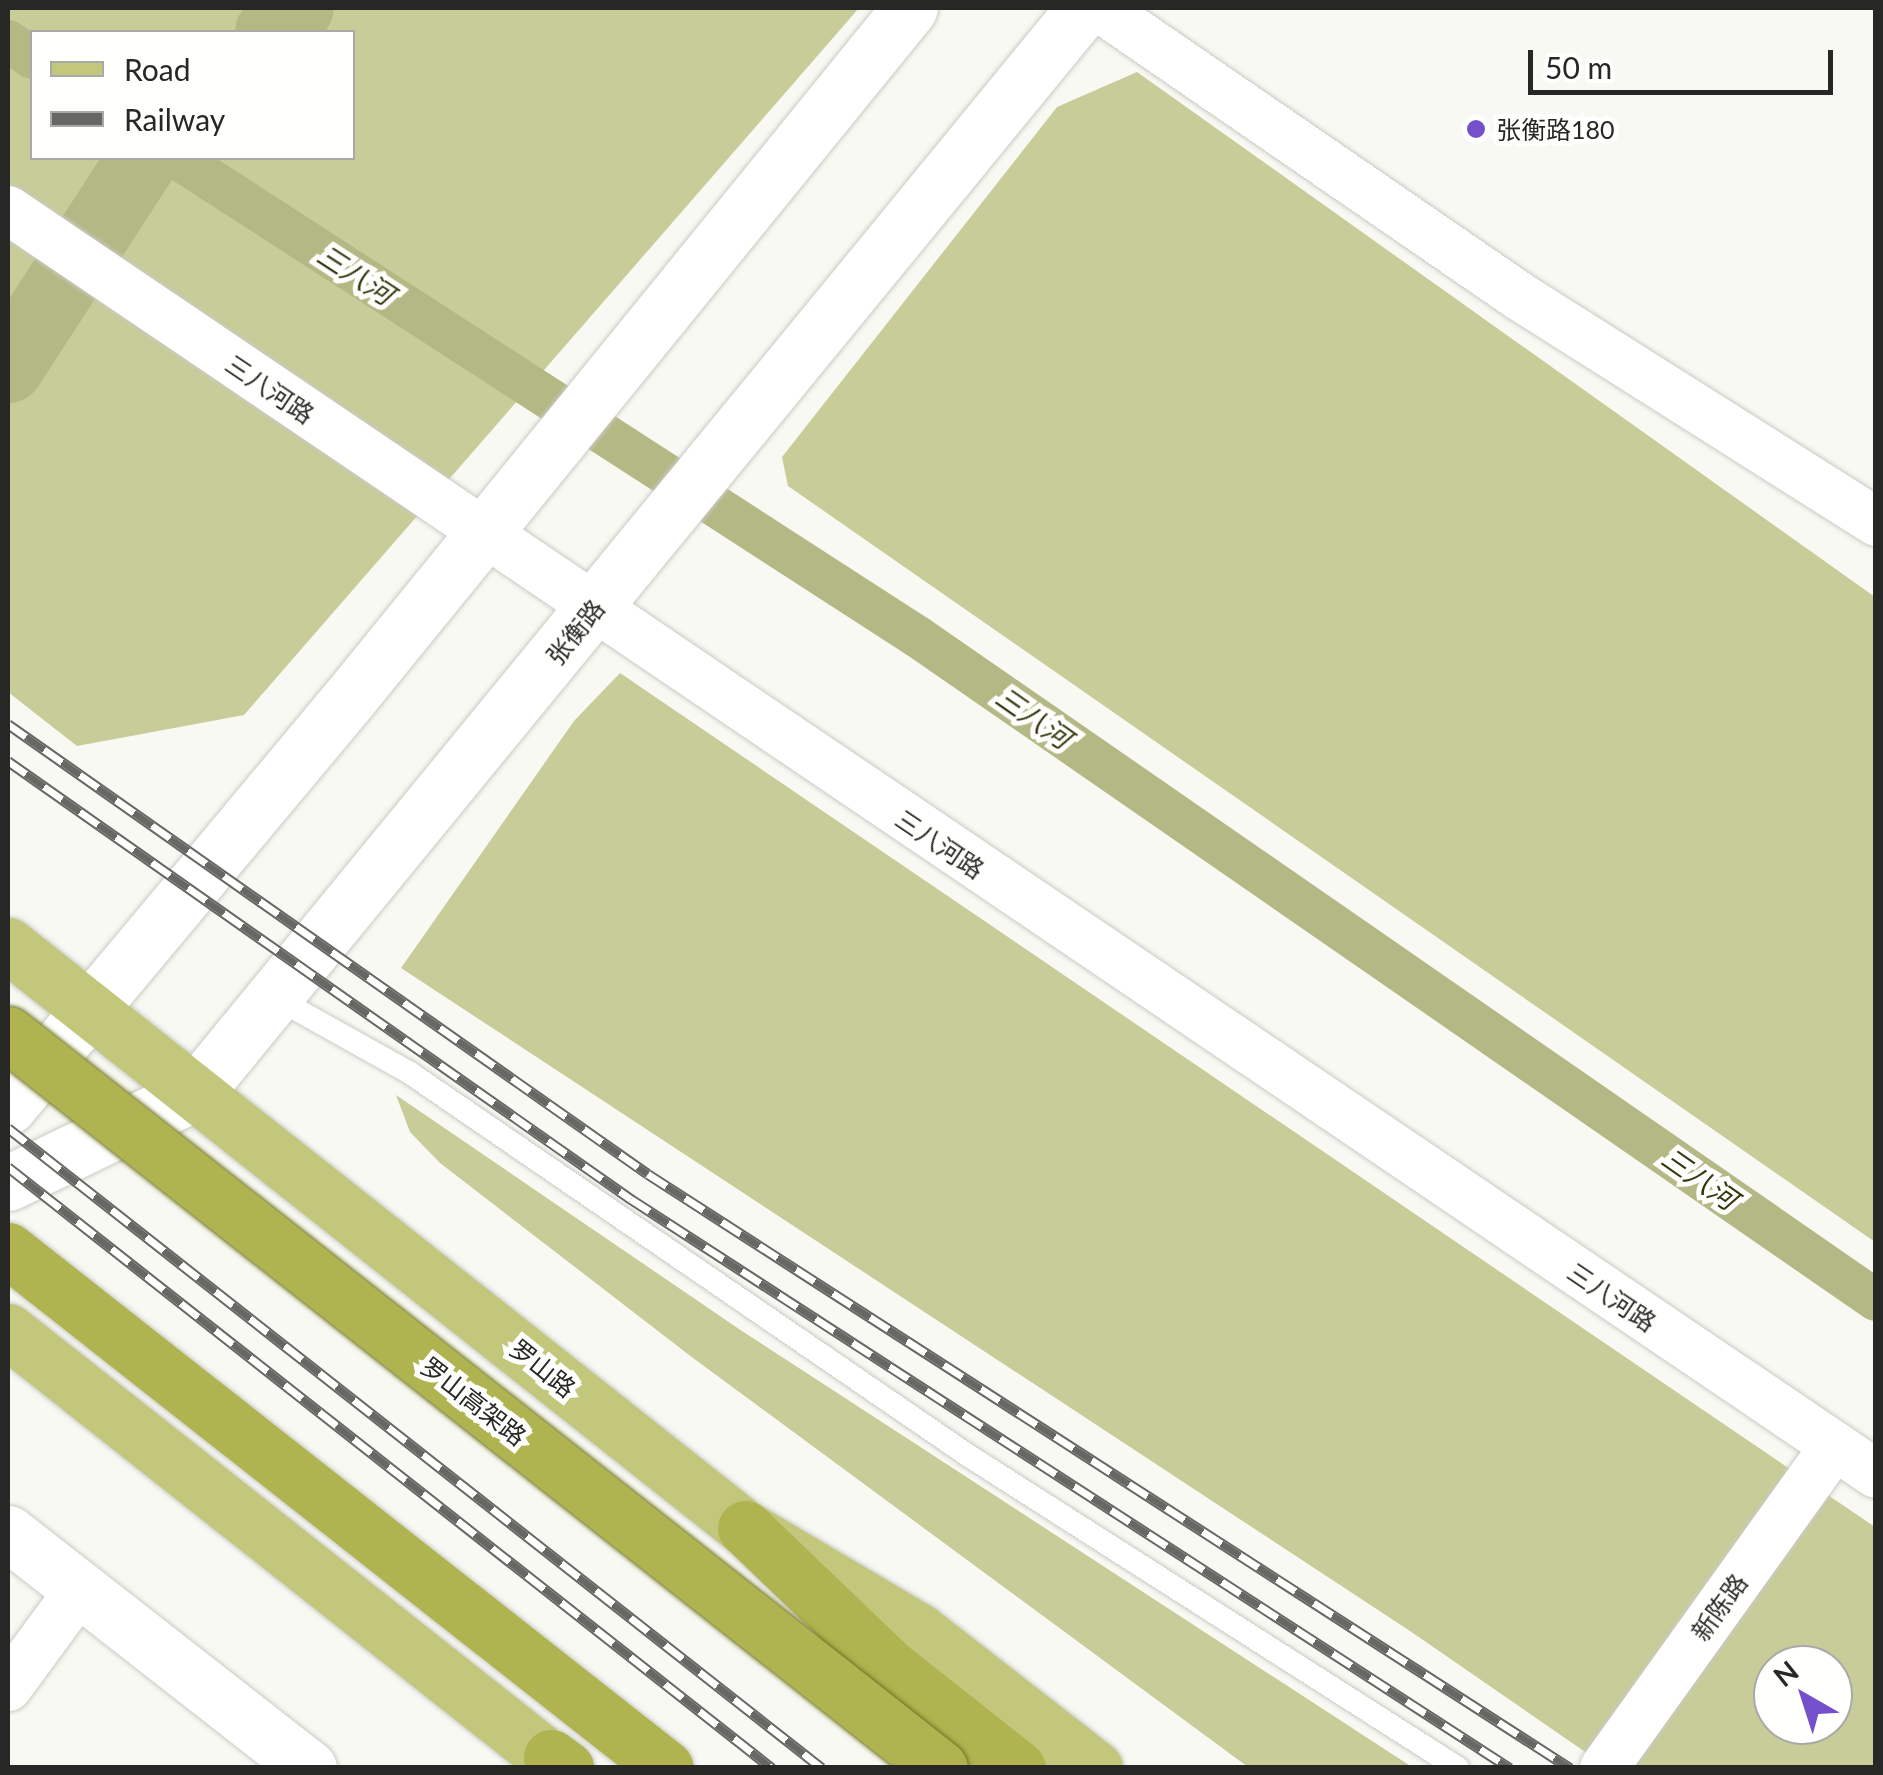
<!DOCTYPE html>
<html>
<head>
<meta charset="utf-8">
<style>
	body { margin:0 }
	#map { position:relative; width:1883px; height:1775px; overflow:hidden; background:#f8f9f3; font-family:Lato,"Noto Sans SC",sans-serif }
	div>[style] { position:absolute }
	.forest>* { inset:0; background:#c7cc98 }
	.canal>* { height:42px; margin:-21px; padding:0 21px; transform-origin:21px; border-radius:21px; background:#b4b885 }
	.river>* { height:72px; margin:-36px; padding:0 36px; transform-origin:36px; border-radius:36px; background:#b4b885 }
	.roads { filter:drop-shadow(0 0 2px #cacbc4) drop-shadow(0 0 2px #cacbc4) }
	.service>* { height:22px; margin:-11px; padding:0 11px; transform-origin:11px; border-radius:11px; background:#fff }
	.minor>* { height:48px; margin:-24px; padding:0 24px; transform-origin:24px; border-radius:24px; background:#fff }
	.tertiary>* { height:55px; margin:-27.5px; padding:0 27.5px; transform-origin:27.5px; border-radius:27.5px; background:#fff }
	.secondary>* { height:55px; margin:-27.5px; padding:0 27.5px; transform-origin:27.5px; border-radius:27.5px; background:#fff }
	.primary>* { height:55px; margin:-27.5px; padding:0 27.5px; transform-origin:27.5px; border-radius:27.5px; background:#c3c77c }
	.trunk>* { height:55px; margin:-27.5px; padding:0 27.5px; transform-origin:27.5px; border-radius:27.5px; background:#afb450 }
	.rail>* { height:11px; margin-top:-5.5px; transform-origin:0; background:repeating-linear-gradient(90deg,#fffffe 0 22px,#676764 0 44px); box-sizing:border-box; border-block:2px solid #676764 }
	.bridges { filter:drop-shadow(0 0 2px #727625) drop-shadow(0 0 2px #727625) }
	.trunk-bridge>* { height:55px; margin:-27.5px; padding:0 27.5px; transform-origin:27.5px; border-radius:27.5px; background:#afb450 }
	.dots>* { width:28px; height:28px; translate:-50% -50%; box-sizing:border-box; border:5px solid #fffffe; border-radius:50% }
	span { translate:-50% -50%; white-space:nowrap; text-align:center; line-height:1.15; -webkit-text-stroke:10px #fffffe; paint-order:stroke }
	.poi-label { font-size:25px; color:#272725 }
	.left { translate:0 -50%; text-align:left }
	.street-label { font-size:25px; color:#272725 }
	.water-label { font-size:28px; color:#35380f; font-style:italic }
	.frame { position:absolute; inset:0; border:10px solid #272725; pointer-events:none }
	.legend { position:absolute; left:30px; top:30px; width:325px; height:130px; box-sizing:border-box; background:#fffffe; border:2px solid #a9a9a7; margin:0; padding:12px 18px; list-style:none; font-size:30px; color:#272725 }
	.legend li { display:flex; align-items:center; gap:20px; height:50px }
	.legend b { width:50px; border:2px solid #a9a9a7 }
	.north { position:absolute; left:1753px; top:1645px; width:100px; height:100px; box-sizing:border-box; background:#fffffe; border:2px solid #a9a9a7; border-radius:50%; rotate:321deg; font-size:28px; font-weight:700; line-height:40px; text-align:center; color:#272725 }
	.north::after { content:''; display:block; margin:auto; width:35px; height:45px; background:#7451cb; clip-path:polygon(50% 0,100% 100%,50% 72%,0 100%) }
	.scale { position:absolute; left:1528px; top:50px; width:305px; height:45px; box-sizing:border-box; border:5px solid #272725; border-top:0; padding-left:12px; font-size:30px; line-height:35px; white-space:nowrap; color:#272725; -webkit-text-stroke:8px #fffffe; paint-order:stroke }
</style>
</head>
<body>
<div id="map">
	<div class="forest">
		<i style="clip-path:polygon(evenodd,8px 8px,859px 8px,244px 715px,77px 746px,8px 692px,8px 8px,32px 32px,352px 32px,352px 158px,32px 158px,32px 32px)"></i>
		<i style="clip-path:polygon(1137px 72px,1875px 597px,1875px 1242px,788px 486px,782px 457px,1057px 107px)"></i>
		<i style="clip-path:polygon(evenodd,620px 673px,1875px 1527px,1875px 1767px,1607px 1767px,1410px 1631px,401px 968px,574px 721px,620px 673px,1773px 1665px,1833px 1665px,1833px 1725px,1773px 1725px,1773px 1665px)"></i>
		<i style="clip-path:polygon(396px 1095px,739px 1329px,1412px 1767px,1248px 1767px,693px 1358px,440px 1163px,410px 1132px)"></i>
	</div>
	<div class="canal">
		<i style="left:8px;top:41px;width:29px;rotate:35deg"></i>
		<i style="left:177px;top:158px;width:882px;rotate:32.88deg"></i>
		<i style="left:918px;top:637px;width:1165px;rotate:34.69deg"></i>
	</div>
	<div class="river">
		<i style="left:271px;top:32px;width:36px;rotate:-42deg"></i>
		<i style="left:8px;top:367px;width:249px;rotate:-57.1deg"></i>
	</div>
	<div class="roads">
		<div class="service">
			<i style="left:274px;top:997px;width:156px;rotate:29.2deg"></i>
			<i style="left:410px;top:1073px;width:678px;rotate:34.42deg"></i>
			<i style="left:969px;top:1456px;width:580px;rotate:32.54deg"></i>
		</div>
		<div class="minor">
			<i style="left:1100px;top:8px;width:508px;rotate:34.5deg"></i>
			<i style="left:1519px;top:296px;width:423px;rotate:32.3deg"></i>
			<i style="left:8px;top:210px;width:2255px;rotate:34.08deg"></i>
			<i style="left:8px;top:1687px;width:122px;rotate:-53.7deg"></i>
			<i style="left:1604px;top:1768px;width:395px;rotate:-54.4deg"></i>
		</div>
		<div class="tertiary">
			<i style="left:8px;top:1533px;width:382px;rotate:38deg"></i>
		</div>
		<div class="secondary">
			<i style="left:8px;top:1107px;width:530px;rotate:-50.13deg"></i>
			<i style="left:348px;top:700px;width:891px;rotate:-50.92deg"></i>
			<i style="left:8px;top:1183px;width:208px;rotate:-25.7deg"></i>
			<i style="left:195px;top:1093px;width:1403px;rotate:-50.67deg"></i>
		</div>
		<div class="primary">
			<i style="left:8px;top:945px;width:940px;rotate:38.35deg"></i>
			<i style="left:745px;top:1528px;width:202px;rotate:30.6deg"></i>
			<i style="left:919px;top:1631px;width:223px;rotate:37.9deg"></i>
			<i style="left:8px;top:1331px;width:705px;rotate:38.32deg"></i>
		</div>
		<div class="trunk">
			<i style="left:8px;top:1250px;width:837px;rotate:38.21deg"></i>
			<i style="left:745px;top:1528px;width:201px;rotate:43.8deg"></i>
			<i style="left:890px;top:1667px;width:163px;rotate:38.3deg"></i>
			<i style="left:551px;top:1757px;width:19px;rotate:36deg"></i>
		</div>
	</div>
	<div class="rail">
		<i style="left:8px;top:724px;width:782px;rotate:35.11deg"></i>
		<i style="left:648px;top:1174px;width:1097px;rotate:32.79deg"></i>
		<i style="left:8px;top:761px;width:762px;rotate:35.11deg"></i>
		<i style="left:631px;top:1199px;width:1047px;rotate:32.92deg"></i>
		<i style="left:8px;top:1128px;width:1035px;rotate:38.18deg"></i>
		<i style="left:8px;top:1167px;width:972px;rotate:38.19deg"></i>
	</div>
	<div class="bridges">
		<div class="trunk-bridge">
			<i style="left:8px;top:1034px;width:1186px;rotate:38.22deg"></i>
		</div>
	</div>
	<div class="dots">
		<i style="left:1476px;top:129px;background:#7451cb"></i>
	</div>
	<div class="poi-label">
		<span class="left" style="left:1496px;top:129px">张衡路180</span>
	</div>
	<div class="street-label">
		<span style="left:270px;top:389px;rotate:34deg">三八河路</span>
		<span style="left:575px;top:632px;rotate:-51deg">张衡路</span>
		<span style="left:940px;top:844px;rotate:34deg">三八河路</span>
		<span style="left:1612px;top:1297px;rotate:34deg">三八河路</span>
		<span style="left:543px;top:1368px;rotate:39deg">罗山路</span>
		<span style="left:474px;top:1401px;rotate:38deg">罗山高架路</span>
		<span style="left:1719px;top:1607px;rotate:-54deg">新陈路</span>
	</div>
	<div class="water-label">
		<span style="left:356px;top:274px;rotate:33deg">三八河</span>
		<span style="left:1034px;top:717px;rotate:35deg">三八河</span>
		<span style="left:1700px;top:1178px;rotate:35deg">三八河</span>
	</div>
	<div class="frame"></div>
	<ul class="legend">
	<li><b style="height:12px;background:#c3c77c"></b>Road</li>
	<li><b style="height:12px;background:#676764"></b>Railway</li>
	</ul>
	<div class="north">N</div>
	<div class="scale">50 m</div>
</div>
</body>
</html>
